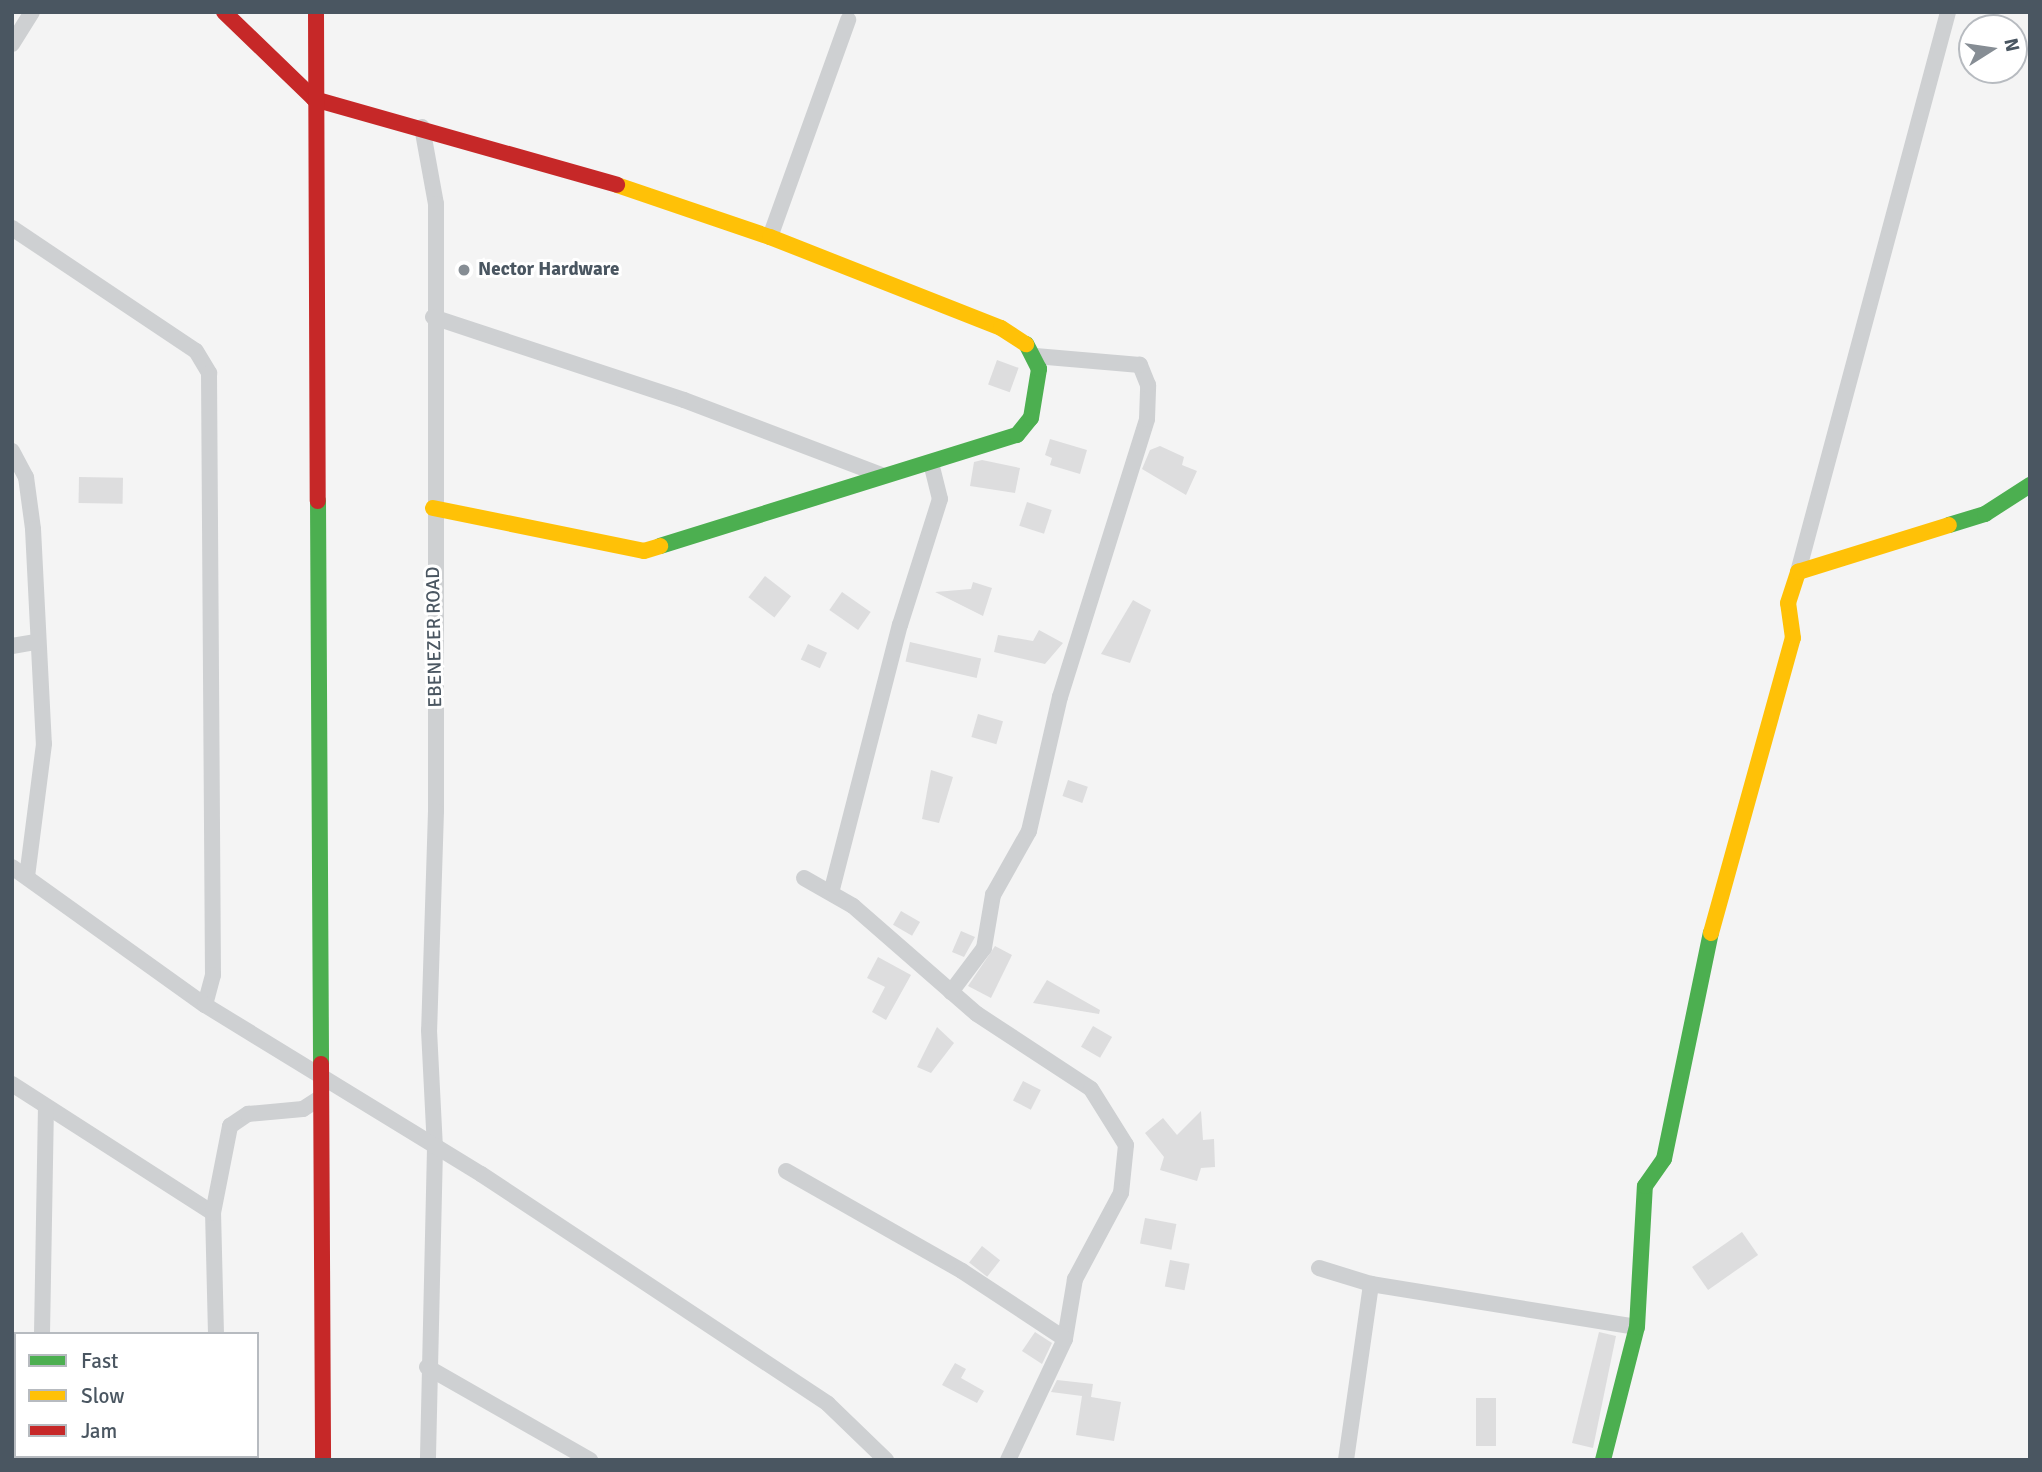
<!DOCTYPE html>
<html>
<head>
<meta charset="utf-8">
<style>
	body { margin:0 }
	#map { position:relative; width:2042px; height:1472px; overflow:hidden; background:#f4f4f4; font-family:Signika,sans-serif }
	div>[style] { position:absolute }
	.building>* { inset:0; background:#ddddde; transform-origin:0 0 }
	.street>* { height:16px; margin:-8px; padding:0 8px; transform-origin:8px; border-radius:8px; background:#ced0d2 }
	.fast>* { height:16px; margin:-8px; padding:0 8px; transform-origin:8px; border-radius:8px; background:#4caf50 }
	.slow>* { height:16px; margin:-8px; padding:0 8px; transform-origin:8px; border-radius:8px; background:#ffc107 }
	.jam>* { height:16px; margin:-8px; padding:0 8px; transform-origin:8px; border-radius:8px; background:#c62828 }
	.dots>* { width:19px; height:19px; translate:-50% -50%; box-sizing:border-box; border:4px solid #fff; border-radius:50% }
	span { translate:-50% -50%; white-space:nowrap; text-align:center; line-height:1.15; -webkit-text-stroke:6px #fff; paint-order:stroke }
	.poi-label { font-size:19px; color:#4a5661; font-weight:700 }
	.left { translate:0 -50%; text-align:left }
	.street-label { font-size:19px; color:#4a5661 }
	.frame { position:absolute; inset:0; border:14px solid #4a5661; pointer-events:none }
	.legend { position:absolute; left:14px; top:1332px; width:245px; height:126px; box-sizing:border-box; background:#fff; border:2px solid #b7bbc0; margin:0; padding:9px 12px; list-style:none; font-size:21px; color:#4a5661 }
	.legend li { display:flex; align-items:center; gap:14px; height:35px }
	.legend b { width:35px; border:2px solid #b7bbc0 }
	.north { position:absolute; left:1958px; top:14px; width:70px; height:70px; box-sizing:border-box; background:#fff; border:2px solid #b7bbc0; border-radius:50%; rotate:78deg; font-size:19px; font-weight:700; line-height:28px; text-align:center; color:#4a5661 }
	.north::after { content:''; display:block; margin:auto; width:24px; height:32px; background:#868d94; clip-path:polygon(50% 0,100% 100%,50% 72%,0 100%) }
</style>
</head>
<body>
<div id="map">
	<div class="building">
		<i style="left:997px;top:360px;width:23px;height:26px;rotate:20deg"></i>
		<i style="clip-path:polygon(1050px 439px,1087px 450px,1080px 474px,1050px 465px,1052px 458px,1045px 455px)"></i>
		<i style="clip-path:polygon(1160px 446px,1184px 457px,1182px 465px,1197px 471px,1186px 495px,1142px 469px,1150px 450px)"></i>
		<i style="clip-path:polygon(982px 460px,1020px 468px,1015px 493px,970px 486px,974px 462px)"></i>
		<i style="left:79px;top:477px;width:44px;height:26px;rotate:1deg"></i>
		<i style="left:1027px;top:502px;width:26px;height:25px;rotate:18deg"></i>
		<i style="left:765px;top:576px;width:33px;height:27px;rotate:38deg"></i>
		<i style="clip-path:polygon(973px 582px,992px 588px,983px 616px,935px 592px,971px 589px)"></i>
		<i style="left:842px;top:592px;width:35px;height:22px;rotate:35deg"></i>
		<i style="clip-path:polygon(1133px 600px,1151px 610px,1130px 663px,1101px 654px)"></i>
		<i style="clip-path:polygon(1039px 630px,1063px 643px,1045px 664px,994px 652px,998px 635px,1033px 641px)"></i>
		<i style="left:910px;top:642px;width:73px;height:20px;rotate:13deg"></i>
		<i style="left:808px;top:644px;width:21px;height:17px;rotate:25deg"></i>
		<i style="left:978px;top:714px;width:26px;height:24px;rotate:16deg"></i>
		<i style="clip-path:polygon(931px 770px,953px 777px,939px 823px,922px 819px)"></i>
		<i style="left:1068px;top:780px;width:21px;height:17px;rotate:19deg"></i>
		<i style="left:901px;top:911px;width:22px;height:16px;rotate:30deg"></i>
		<i style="clip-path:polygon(961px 931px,975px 937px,964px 957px,952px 952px)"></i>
		<i style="clip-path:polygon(995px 946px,1012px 955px,991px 998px,968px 986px)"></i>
		<i style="clip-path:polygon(878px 957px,911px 975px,886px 1020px,872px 1012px,885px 987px,867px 978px)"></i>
		<i style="clip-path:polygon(1047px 980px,1100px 1010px,1099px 1014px,1033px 1003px)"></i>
		<i style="left:1093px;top:1026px;width:22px;height:24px;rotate:30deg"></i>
		<i style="clip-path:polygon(937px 1027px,954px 1043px,931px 1073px,917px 1067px)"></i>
		<i style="left:1023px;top:1081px;width:20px;height:22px;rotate:27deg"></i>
		<i style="clip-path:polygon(1201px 1111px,1203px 1140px,1214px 1139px,1215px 1167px,1201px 1168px,1197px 1181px,1160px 1170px,1164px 1157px,1145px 1133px,1163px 1118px,1177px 1135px)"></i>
		<i style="left:1145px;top:1218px;width:32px;height:26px;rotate:11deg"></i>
		<i style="left:1742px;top:1232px;width:28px;height:61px;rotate:55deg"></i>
		<i style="left:982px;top:1246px;width:23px;height:21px;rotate:38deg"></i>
		<i style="left:1170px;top:1260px;width:20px;height:27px;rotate:11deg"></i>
		<i style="clip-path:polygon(1035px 1332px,1052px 1343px,1042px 1364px,1022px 1351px)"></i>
		<i style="clip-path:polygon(1599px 1332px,1616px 1336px,1593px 1448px,1572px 1443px)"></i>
		<i style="clip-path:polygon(955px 1363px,966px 1369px,961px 1378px,984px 1391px,977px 1403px,942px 1385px)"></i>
		<i style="clip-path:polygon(1057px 1380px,1093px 1384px,1091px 1397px,1121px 1402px,1114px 1441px,1076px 1435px,1082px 1396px,1051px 1392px)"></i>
		<i style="left:1476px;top:1398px;width:20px;height:48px"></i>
	</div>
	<div class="street">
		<i style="left:12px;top:44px;width:38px;rotate:-58deg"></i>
		<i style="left:422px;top:127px;width:78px;rotate:79.7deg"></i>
		<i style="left:436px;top:204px;width:607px;rotate:90deg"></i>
		<i style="left:436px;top:811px;width:219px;rotate:91.8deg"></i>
		<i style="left:429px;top:1030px;width:118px;rotate:87.1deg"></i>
		<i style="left:435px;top:1148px;width:312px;rotate:91.3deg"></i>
		<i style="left:12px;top:228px;width:221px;rotate:33.8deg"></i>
		<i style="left:196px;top:351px;width:26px;rotate:59deg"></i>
		<i style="left:209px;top:373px;width:602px;rotate:89.62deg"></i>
		<i style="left:213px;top:975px;width:31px;rotate:105deg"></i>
		<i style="left:770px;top:237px;width:231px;rotate:-70.2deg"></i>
		<i style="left:433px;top:317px;width:264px;rotate:18.3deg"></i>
		<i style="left:684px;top:400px;width:211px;rotate:20.8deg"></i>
		<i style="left:12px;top:451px;width:30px;rotate:62deg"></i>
		<i style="left:26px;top:477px;width:52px;rotate:82.3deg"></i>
		<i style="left:33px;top:529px;width:215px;rotate:87.1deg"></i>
		<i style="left:44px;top:744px;width:134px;rotate:97.3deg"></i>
		<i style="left:1798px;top:572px;width:580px;rotate:-75deg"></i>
		<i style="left:12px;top:646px;width:23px;rotate:-10deg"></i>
		<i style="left:12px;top:867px;width:237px;rotate:35.6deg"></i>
		<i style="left:205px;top:1005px;width:324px;rotate:31.5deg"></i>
		<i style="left:481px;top:1174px;width:416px;rotate:33.5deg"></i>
		<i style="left:828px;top:1404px;width:81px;rotate:44deg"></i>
		<i style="left:804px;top:878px;width:56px;rotate:29.7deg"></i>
		<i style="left:853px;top:906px;width:164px;rotate:41.1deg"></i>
		<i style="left:977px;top:1014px;width:136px;rotate:33.3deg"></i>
		<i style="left:1091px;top:1089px;width:66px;rotate:58deg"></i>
		<i style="left:1126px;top:1145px;width:48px;rotate:95.9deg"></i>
		<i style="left:1121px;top:1193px;width:98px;rotate:118.1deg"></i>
		<i style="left:1075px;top:1279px;width:61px;rotate:99.5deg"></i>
		<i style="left:1065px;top:1339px;width:134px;rotate:115.2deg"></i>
		<i style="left:831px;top:893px;width:277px;rotate:-75.6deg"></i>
		<i style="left:900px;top:625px;width:132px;rotate:-72.4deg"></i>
		<i style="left:940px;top:499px;width:37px;rotate:-104deg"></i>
		<i style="left:951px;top:992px;width:55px;rotate:-53.1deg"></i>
		<i style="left:984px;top:948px;width:54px;rotate:-80.4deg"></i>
		<i style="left:993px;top:895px;width:73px;rotate:-60.6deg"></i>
		<i style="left:1029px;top:831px;width:138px;rotate:-77deg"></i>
		<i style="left:1060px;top:697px;width:291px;rotate:-72.6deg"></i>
		<i style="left:1147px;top:419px;width:34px;rotate:-88deg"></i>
		<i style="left:1148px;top:385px;width:22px;rotate:-112deg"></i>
		<i style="left:1140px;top:365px;width:105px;rotate:-175.1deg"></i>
		<i style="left:12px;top:1084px;width:239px;rotate:32.7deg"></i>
		<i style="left:786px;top:1171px;width:202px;rotate:29.6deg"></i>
		<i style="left:962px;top:1271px;width:123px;rotate:33.4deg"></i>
		<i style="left:1319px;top:1268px;width:54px;rotate:17.1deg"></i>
		<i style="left:1371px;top:1284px;width:269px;rotate:9.2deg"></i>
		<i style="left:42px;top:1334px;width:227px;rotate:-89deg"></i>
		<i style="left:216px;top:1334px;width:121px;rotate:-91.4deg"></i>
		<i style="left:213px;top:1213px;width:89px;rotate:-78.9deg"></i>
		<i style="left:230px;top:1126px;width:22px;rotate:-34deg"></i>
		<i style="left:248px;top:1114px;width:55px;rotate:-5.2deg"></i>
		<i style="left:303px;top:1109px;width:17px;rotate:-33deg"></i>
		<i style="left:427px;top:1367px;width:188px;rotate:29.7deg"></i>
		<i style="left:38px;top:1460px;width:4px;rotate:-76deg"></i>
		<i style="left:215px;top:1460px;width:4px;rotate:-90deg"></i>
		<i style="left:1346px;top:1460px;width:178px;rotate:-81.9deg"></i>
	</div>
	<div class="fast">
		<i style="left:318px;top:501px;width:563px;rotate:89.69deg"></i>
		<i style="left:1949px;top:525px;width:38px;rotate:-17deg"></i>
		<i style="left:1985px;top:514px;width:54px;rotate:-32.8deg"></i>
		<i style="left:660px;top:546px;width:374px;rotate:-17.3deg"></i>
		<i style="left:1017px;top:435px;width:22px;rotate:-51deg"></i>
		<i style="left:1031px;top:418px;width:50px;rotate:-80.7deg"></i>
		<i style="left:1039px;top:369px;width:28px;rotate:-117deg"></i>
		<i style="left:1603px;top:1460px;width:137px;rotate:-75.7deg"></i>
		<i style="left:1637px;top:1327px;width:141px;rotate:-86.8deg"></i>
		<i style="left:1645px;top:1186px;width:33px;rotate:-55deg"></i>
		<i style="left:1664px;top:1159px;width:231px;rotate:-78.3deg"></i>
	</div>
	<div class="slow">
		<i style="left:617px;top:185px;width:162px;rotate:18.8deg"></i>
		<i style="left:770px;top:237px;width:248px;rotate:21.5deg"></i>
		<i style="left:1001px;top:328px;width:30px;rotate:33deg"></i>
		<i style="left:433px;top:508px;width:215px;rotate:11.5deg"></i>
		<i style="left:644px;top:551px;width:17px;rotate:-17deg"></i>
		<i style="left:1711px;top:933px;width:306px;rotate:-74.5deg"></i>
		<i style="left:1793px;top:638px;width:35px;rotate:-98deg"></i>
		<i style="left:1788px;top:603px;width:33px;rotate:-72deg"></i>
		<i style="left:1798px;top:572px;width:158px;rotate:-17.3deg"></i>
	</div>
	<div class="jam">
		<i style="left:224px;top:12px;width:125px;rotate:44deg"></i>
		<i style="left:314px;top:99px;width:315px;rotate:15.8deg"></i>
		<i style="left:316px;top:12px;width:489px;rotate:89.8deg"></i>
		<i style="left:321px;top:1064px;width:396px;rotate:89.7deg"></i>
	</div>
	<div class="dots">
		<i style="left:464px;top:270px;background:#868d94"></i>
	</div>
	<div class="poi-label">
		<span class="left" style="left:478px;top:270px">Nector Hardware</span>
	</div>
	<div class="street-label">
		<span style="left:435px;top:637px;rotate:-91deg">EBENEZER ROAD</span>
	</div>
	<div class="frame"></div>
	<ul class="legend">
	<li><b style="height:9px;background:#4caf50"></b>Fast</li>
	<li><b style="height:9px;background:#ffc107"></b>Slow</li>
	<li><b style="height:9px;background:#c62828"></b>Jam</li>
	</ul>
	<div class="north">N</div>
</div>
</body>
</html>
